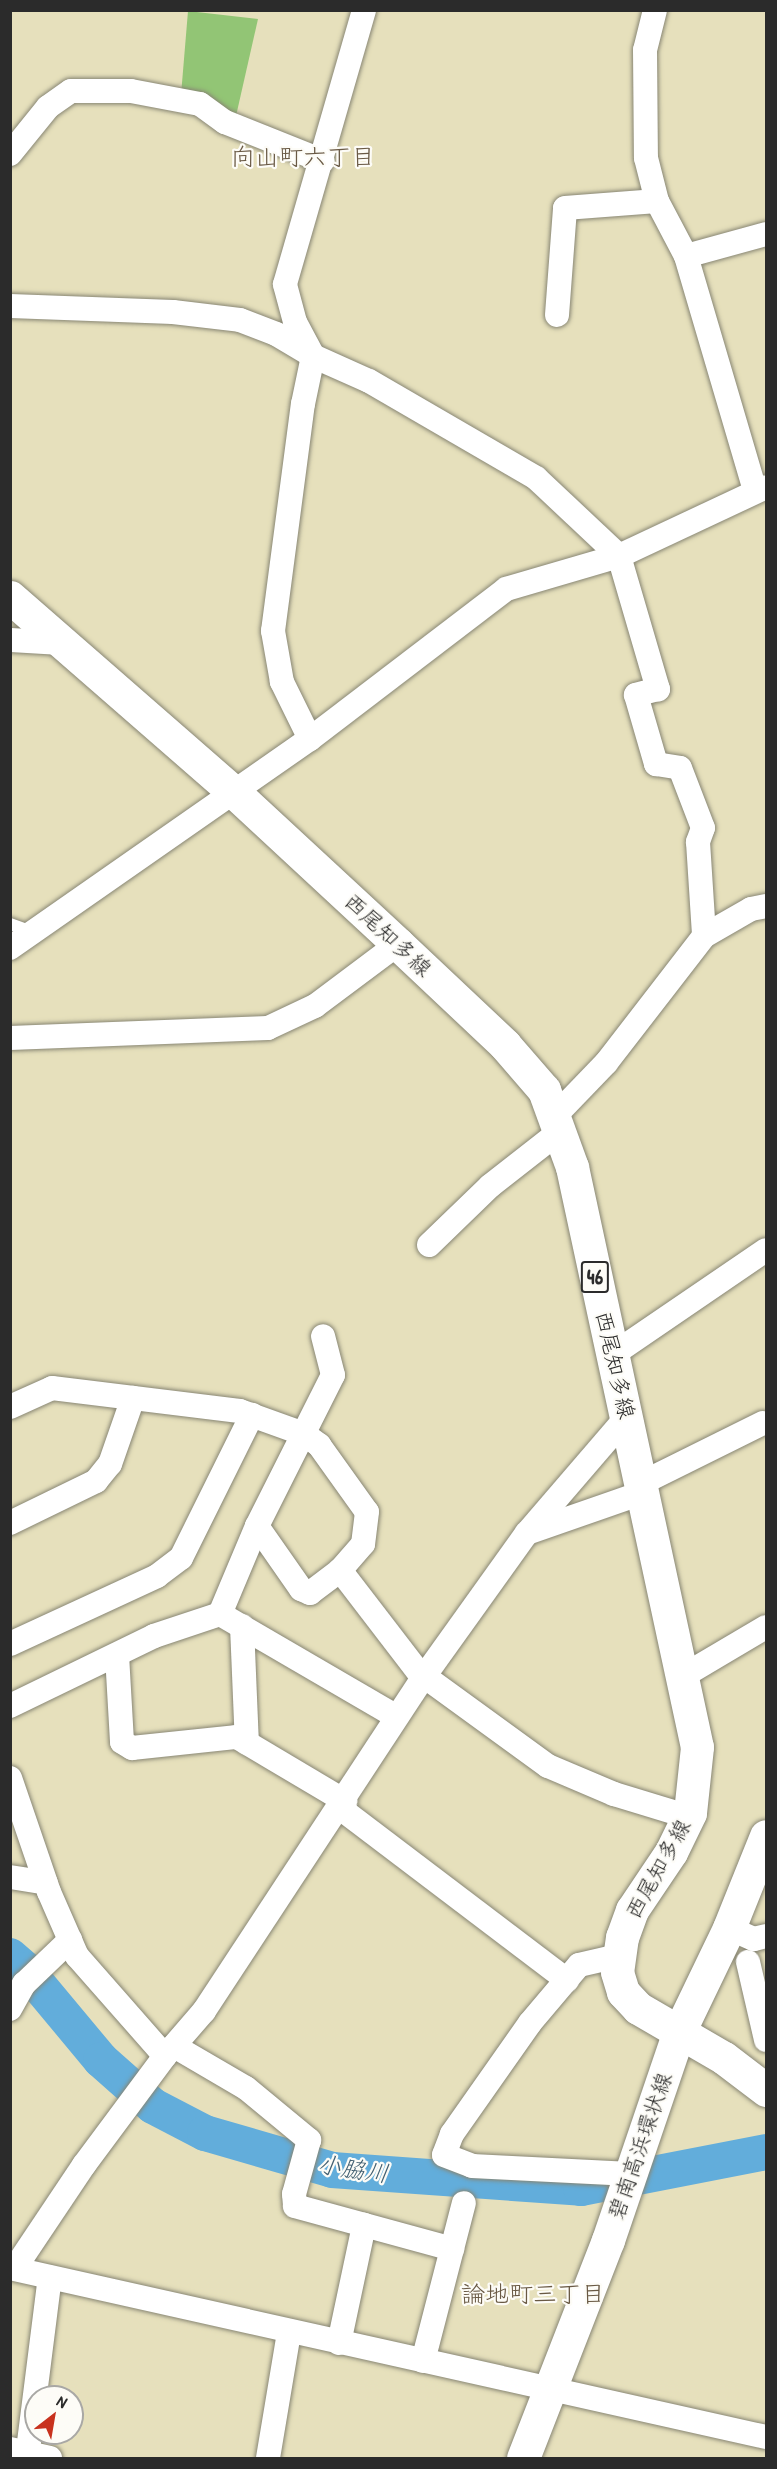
<!DOCTYPE html>
<html>
<head>
<meta charset="utf-8">
<style>
	body { margin:0 }
	#map { position:relative; width:777px; height:2469px; overflow:hidden; background:#e6e0bc; font-family:"Patrick Hand","Klee One",sans-serif }
	div>[style] { position:absolute }
	.green>* { inset:0; background:#92c575 }
	.river>* { height:36px; margin:-18px; padding:0 18px; transform-origin:18px; border-radius:18px; background:#62addb }
	.roads { filter:drop-shadow(0 0 2px #888674) drop-shadow(0 0 2px #888674) }
	.lane>* { height:12px; margin:-6px; padding:0 6px; transform-origin:6px; border-radius:6px; background:#fff }
	.street>* { height:24px; margin:-12px; padding:0 12px; transform-origin:12px; border-radius:12px; background:#fff }
	.secondary>* { height:33px; margin:-16.5px; padding:0 16.5px; transform-origin:16.5px; border-radius:16.5px; background:#fff }
	.primary>* { height:33px; margin:-16.5px; padding:0 16.5px; transform-origin:16.5px; border-radius:16.5px; background:#fff }
	span { translate:-50% -50%; white-space:nowrap; text-align:center; line-height:1.15; -webkit-text-stroke:4.5px #fdfcf7; paint-order:stroke }
	.shield-label span { padding:2px 4px; background:#fdfcf7; border:2px solid; border-radius:4px; -webkit-text-stroke-width:0 }
	.shield-label { font-size:21px; color:#2b2b2b; font-weight:700 }
	.street-label { font-size:22px; color:#2b2b2b }
	.neighbourhood-label { font-size:24px; color:#695944 }
	.water-label { font-size:24px; color:#415f71; font-style:italic }
	.frame { position:absolute; inset:0; border:12px solid #2b2b2b; pointer-events:none }
	.north { position:absolute; left:24px; top:2385px; width:60px; height:60px; box-sizing:border-box; background:#fdfcf7; border:2px solid #a9a8a5; border-radius:50%; rotate:31deg; font-size:16px; font-weight:700; line-height:24px; text-align:center; color:#2b2b2b }
	.north::after { content:''; display:block; margin:auto; width:21px; height:27px; background:#c8321e; clip-path:polygon(50% 0,100% 100%,50% 72%,0 100%) }
</style>
</head>
<body>
<div id="map">
	<div class="green">
		<i style="clip-path:polygon(188px 11px,258px 19px,236px 116px,181px 95px)"></i>
	</div>
	<div class="river">
		<i style="left:10px;top:1956px;width:21px;rotate:41deg"></i>
		<i style="left:26px;top:1970px;width:117px;rotate:50.2deg"></i>
		<i style="left:101px;top:2060px;width:69px;rotate:41.5deg"></i>
		<i style="left:153px;top:2106px;width:59px;rotate:27.4deg"></i>
		<i style="left:205px;top:2133px;width:132px;rotate:16.2deg"></i>
		<i style="left:332px;top:2170px;width:250px;rotate:4.1deg"></i>
		<i style="left:581px;top:2188px;width:188px;rotate:-11deg"></i>
	</div>
	<div class="roads">
		<div class="lane">
			<i style="left:10px;top:924px;width:23px;rotate:20deg"></i>
		</div>
		<div class="street">
			<i style="left:655px;top:10px;width:41px;rotate:104deg"></i>
			<i style="left:645px;top:50px;width:108px;rotate:89.5deg"></i>
			<i style="left:646px;top:158px;width:44px;rotate:75.7deg"></i>
			<i style="left:657px;top:201px;width:62px;rotate:62.2deg"></i>
			<i style="left:686px;top:256px;width:244px;rotate:73.6deg"></i>
			<i style="left:10px;top:154px;width:60px;rotate:-51deg"></i>
			<i style="left:48px;top:107px;width:28px;rotate:-35deg"></i>
			<i style="left:71px;top:91px;width:60px"></i>
			<i style="left:131px;top:91px;width:70px;rotate:10.7deg"></i>
			<i style="left:200px;top:104px;width:31px;rotate:36deg"></i>
			<i style="left:225px;top:122px;width:105px;rotate:21.7deg"></i>
			<i style="left:686px;top:256px;width:83px;rotate:-15.4deg"></i>
			<i style="left:10px;top:306px;width:163px;rotate:2.1deg"></i>
			<i style="left:173px;top:312px;width:67px;rotate:6.8deg"></i>
			<i style="left:240px;top:320px;width:39px;rotate:21deg"></i>
			<i style="left:276px;top:334px;width:43px;rotate:30.7deg"></i>
			<i style="left:313px;top:356px;width:61px;rotate:24.1deg"></i>
			<i style="left:369px;top:381px;width:193px;rotate:30.1deg"></i>
			<i style="left:536px;top:478px;width:114px;rotate:43.2deg"></i>
			<i style="left:619px;top:556px;width:139px;rotate:73.7deg"></i>
			<i style="left:658px;top:689px;width:23px;rotate:165deg"></i>
			<i style="left:636px;top:695px;width:72px;rotate:73.8deg"></i>
			<i style="left:656px;top:764px;width:24px;rotate:9deg"></i>
			<i style="left:680px;top:768px;width:64px;rotate:69deg"></i>
			<i style="left:703px;top:828px;width:15px;rotate:110deg"></i>
			<i style="left:698px;top:842px;width:94px;rotate:86.3deg"></i>
			<i style="left:557px;top:315px;width:107px;rotate:-85.7deg"></i>
			<i style="left:565px;top:208px;width:92px;rotate:-4.4deg"></i>
			<i style="left:10px;top:640px;width:52px;rotate:3.3deg"></i>
			<i style="left:310px;top:739px;width:64px;rotate:-116.2deg"></i>
			<i style="left:282px;top:682px;width:52px;rotate:-100deg"></i>
			<i style="left:273px;top:631px;width:229px;rotate:-82.5deg"></i>
			<i style="left:303px;top:404px;width:49px;rotate:-78.2deg"></i>
			<i style="left:313px;top:356px;width:38px;rotate:-118deg"></i>
			<i style="left:295px;top:322px;width:39px;rotate:-105deg"></i>
			<i style="left:285px;top:284px;width:285px;rotate:-73.9deg"></i>
			<i style="left:10px;top:948px;width:366px;rotate:-34.9deg"></i>
			<i style="left:310px;top:739px;width:247px;rotate:-37.4deg"></i>
			<i style="left:506px;top:589px;width:118px;rotate:-16.3deg"></i>
			<i style="left:619px;top:556px;width:162px;rotate:-25.1deg"></i>
			<i style="left:10px;top:1038px;width:258px;rotate:-2.2deg"></i>
			<i style="left:268px;top:1028px;width:52px;rotate:-25.1deg"></i>
			<i style="left:315px;top:1006px;width:104px;rotate:-36.8deg"></i>
			<i style="left:553px;top:1118px;width:76px;rotate:-46.1deg"></i>
			<i style="left:606px;top:1063px;width:160px;rotate:-52.3deg"></i>
			<i style="left:704px;top:936px;width:54px;rotate:-29.9deg"></i>
			<i style="left:751px;top:909px;width:15px;rotate:-11deg"></i>
			<i style="left:429px;top:1245px;width:85px;rotate:-44deg"></i>
			<i style="left:490px;top:1186px;width:88px;rotate:-38deg"></i>
			<i style="left:612px;top:1355px;width:186px;rotate:-34.3deg"></i>
			<i style="left:10px;top:1407px;width:46px;rotate:-24.3deg"></i>
			<i style="left:52px;top:1388px;width:189px;rotate:7deg"></i>
			<i style="left:240px;top:1411px;width:68px;rotate:19.8deg"></i>
			<i style="left:304px;top:1434px;width:19px;rotate:36deg"></i>
			<i style="left:319px;top:1445px;width:82px;rotate:54.4deg"></i>
			<i style="left:367px;top:1512px;width:32px;rotate:97deg"></i>
			<i style="left:363px;top:1544px;width:35px;rotate:131deg"></i>
			<i style="left:642px;top:1483px;width:135px;rotate:-26.4deg"></i>
			<i style="left:10px;top:1523px;width:96px;rotate:-26deg"></i>
			<i style="left:96px;top:1481px;width:22px;rotate:-51deg"></i>
			<i style="left:110px;top:1464px;width:70px;rotate:-70.8deg"></i>
			<i style="left:257px;top:1526px;width:77px;rotate:55.1deg"></i>
			<i style="left:301px;top:1589px;width:10px;rotate:24deg"></i>
			<i style="left:310px;top:1593px;width:38px;rotate:-37deg"></i>
			<i style="left:340px;top:1570px;width:136px;rotate:52.5deg"></i>
			<i style="left:527px;top:1533px;width:125px;rotate:-19.2deg"></i>
			<i style="left:220px;top:1614px;width:95px;rotate:-67.2deg"></i>
			<i style="left:257px;top:1526px;width:169px;rotate:-63.3deg"></i>
			<i style="left:333px;top:1375px;width:40px;rotate:-104.4deg"></i>
			<i style="left:242px;top:1626px;width:117px;rotate:87.6deg"></i>
			<i style="left:10px;top:1644px;width:162px;rotate:-24.8deg"></i>
			<i style="left:157px;top:1576px;width:30px;rotate:-37deg"></i>
			<i style="left:181px;top:1558px;width:160px;rotate:-63.6deg"></i>
			<i style="left:117px;top:1655px;width:87px;rotate:86.7deg"></i>
			<i style="left:122px;top:1742px;width:12px;rotate:31deg"></i>
			<i style="left:132px;top:1748px;width:106px;rotate:-6deg"></i>
			<i style="left:237px;top:1737px;width:126px;rotate:30.7deg"></i>
			<i style="left:424px;top:1676px;width:153px;rotate:36deg"></i>
			<i style="left:548px;top:1766px;width:72px;rotate:23deg"></i>
			<i style="left:614px;top:1794px;width:78px;rotate:17deg"></i>
			<i style="left:683px;top:1676px;width:96px;rotate:-30.6deg"></i>
			<i style="left:10px;top:1706px;width:160px;rotate:-25.9deg"></i>
			<i style="left:154px;top:1636px;width:70px;rotate:-18.4deg"></i>
			<i style="left:220px;top:1614px;width:203px;rotate:30.2deg"></i>
			<i style="left:10px;top:1778px;width:120px;rotate:71.1deg"></i>
			<i style="left:49px;top:1892px;width:70px;rotate:66.4deg"></i>
			<i style="left:77px;top:1956px;width:133px;rotate:48.7deg"></i>
			<i style="left:340px;top:1808px;width:285px;rotate:37.2deg"></i>
			<i style="left:10px;top:1877px;width:36px;rotate:9deg"></i>
			<i style="left:729px;top:1928px;width:27px;rotate:24deg"></i>
			<i style="left:754px;top:1939px;width:12px;rotate:-14deg"></i>
			<i style="left:618px;top:1956px;width:40px;rotate:167deg"></i>
			<i style="left:579px;top:1965px;width:76px;rotate:130.2deg"></i>
			<i style="left:530px;top:2023px;width:136px;rotate:125.1deg"></i>
			<i style="left:452px;top:2134px;width:22px;rotate:111deg"></i>
			<i style="left:444px;top:2155px;width:30px;rotate:21deg"></i>
			<i style="left:472px;top:2166px;width:159px;rotate:2.9deg"></i>
			<i style="left:748px;top:1962px;width:80px;rotate:77deg"></i>
			<i style="left:10px;top:2009px;width:29px;rotate:-61deg"></i>
			<i style="left:24px;top:1984px;width:64px;rotate:-43.7deg"></i>
			<i style="left:174px;top:2046px;width:83px;rotate:30.3deg"></i>
			<i style="left:246px;top:2088px;width:82px;rotate:39.5deg"></i>
			<i style="left:309px;top:2140px;width:56px;rotate:105.5deg"></i>
			<i style="left:294px;top:2194px;width:12px;rotate:85deg"></i>
			<i style="left:295px;top:2206px;width:163px;rotate:15.3deg"></i>
			<i style="left:10px;top:2268px;width:775px;rotate:12.6deg"></i>
			<i style="left:15px;top:2268px;width:124px;rotate:-56.2deg"></i>
			<i style="left:84px;top:2165px;width:136px;rotate:-53.4deg"></i>
			<i style="left:165px;top:2056px;width:60px;rotate:-49.1deg"></i>
			<i style="left:204px;top:2011px;width:399px;rotate:-56.7deg"></i>
			<i style="left:423px;top:1678px;width:178px;rotate:-54.4deg"></i>
			<i style="left:527px;top:1533px;width:152px;rotate:-49.3deg"></i>
			<i style="left:339px;top:2343px;width:121px;rotate:-78deg"></i>
			<i style="left:423px;top:2361px;width:163px;rotate:-75.5deg"></i>
			<i style="left:10px;top:2449px;width:41px;rotate:12.7deg"></i>
			<i style="left:27px;top:2458px;width:182px;rotate:-82.8deg"></i>
			<i style="left:268px;top:2458px;width:128px;rotate:-80.5deg"></i>
		</div>
		<div class="secondary">
			<i style="left:523px;top:2458px;width:234px;rotate:-68.7deg"></i>
			<i style="left:608px;top:2240px;width:220px;rotate:-71.2deg"></i>
			<i style="left:679px;top:2032px;width:115px;rotate:-64.3deg"></i>
			<i style="left:729px;top:1928px;width:99px;rotate:-68.1deg"></i>
		</div>
		<div class="primary">
			<i style="left:10px;top:597px;width:298px;rotate:41.1deg"></i>
			<i style="left:235px;top:793px;width:222px;rotate:42.8deg"></i>
			<i style="left:398px;top:944px;width:147px;rotate:43.3deg"></i>
			<i style="left:505px;top:1045px;width:60px;rotate:49.1deg"></i>
			<i style="left:544px;top:1090px;width:82px;rotate:70deg"></i>
			<i style="left:572px;top:1167px;width:593px;rotate:77.84deg"></i>
			<i style="left:697px;top:1747px;width:66px;rotate:96.1deg"></i>
			<i style="left:690px;top:1813px;width:43px;rotate:116deg"></i>
			<i style="left:671px;top:1852px;width:70px;rotate:123.9deg"></i>
			<i style="left:632px;top:1910px;width:29px;rotate:110deg"></i>
			<i style="left:622px;top:1937px;width:35px;rotate:98deg"></i>
			<i style="left:617px;top:1972px;width:21px;rotate:73deg"></i>
			<i style="left:623px;top:1992px;width:22px;rotate:47deg"></i>
			<i style="left:638px;top:2008px;width:99px;rotate:30.2deg"></i>
			<i style="left:724px;top:2058px;width:53px;rotate:37.3deg"></i>
		</div>
	</div>
	<div class="shield-label">
		<span style="left:595px;top:1277px">46</span>
	</div>
	<div class="street-label">
		<span style="left:388px;top:935px;rotate:43deg">西尾知多線</span>
		<span style="left:615px;top:1365px;rotate:77deg">西尾知多線</span>
		<span style="left:658px;top:1869px;rotate:-61deg">西尾知多線</span>
		<span style="left:640px;top:2146px;rotate:-71deg">碧南高浜環状線</span>
	</div>
	<div class="neighbourhood-label">
		<span style="left:303px;top:157px">向山町六丁目</span>
		<span style="left:533px;top:2294px">論地町三丁目</span>
	</div>
	<div class="water-label">
		<span style="left:353px;top:2169px;rotate:8deg">小脇川</span>
	</div>
	<div class="frame"></div>
	<div class="north">N</div>
</div>
</body>
</html>
